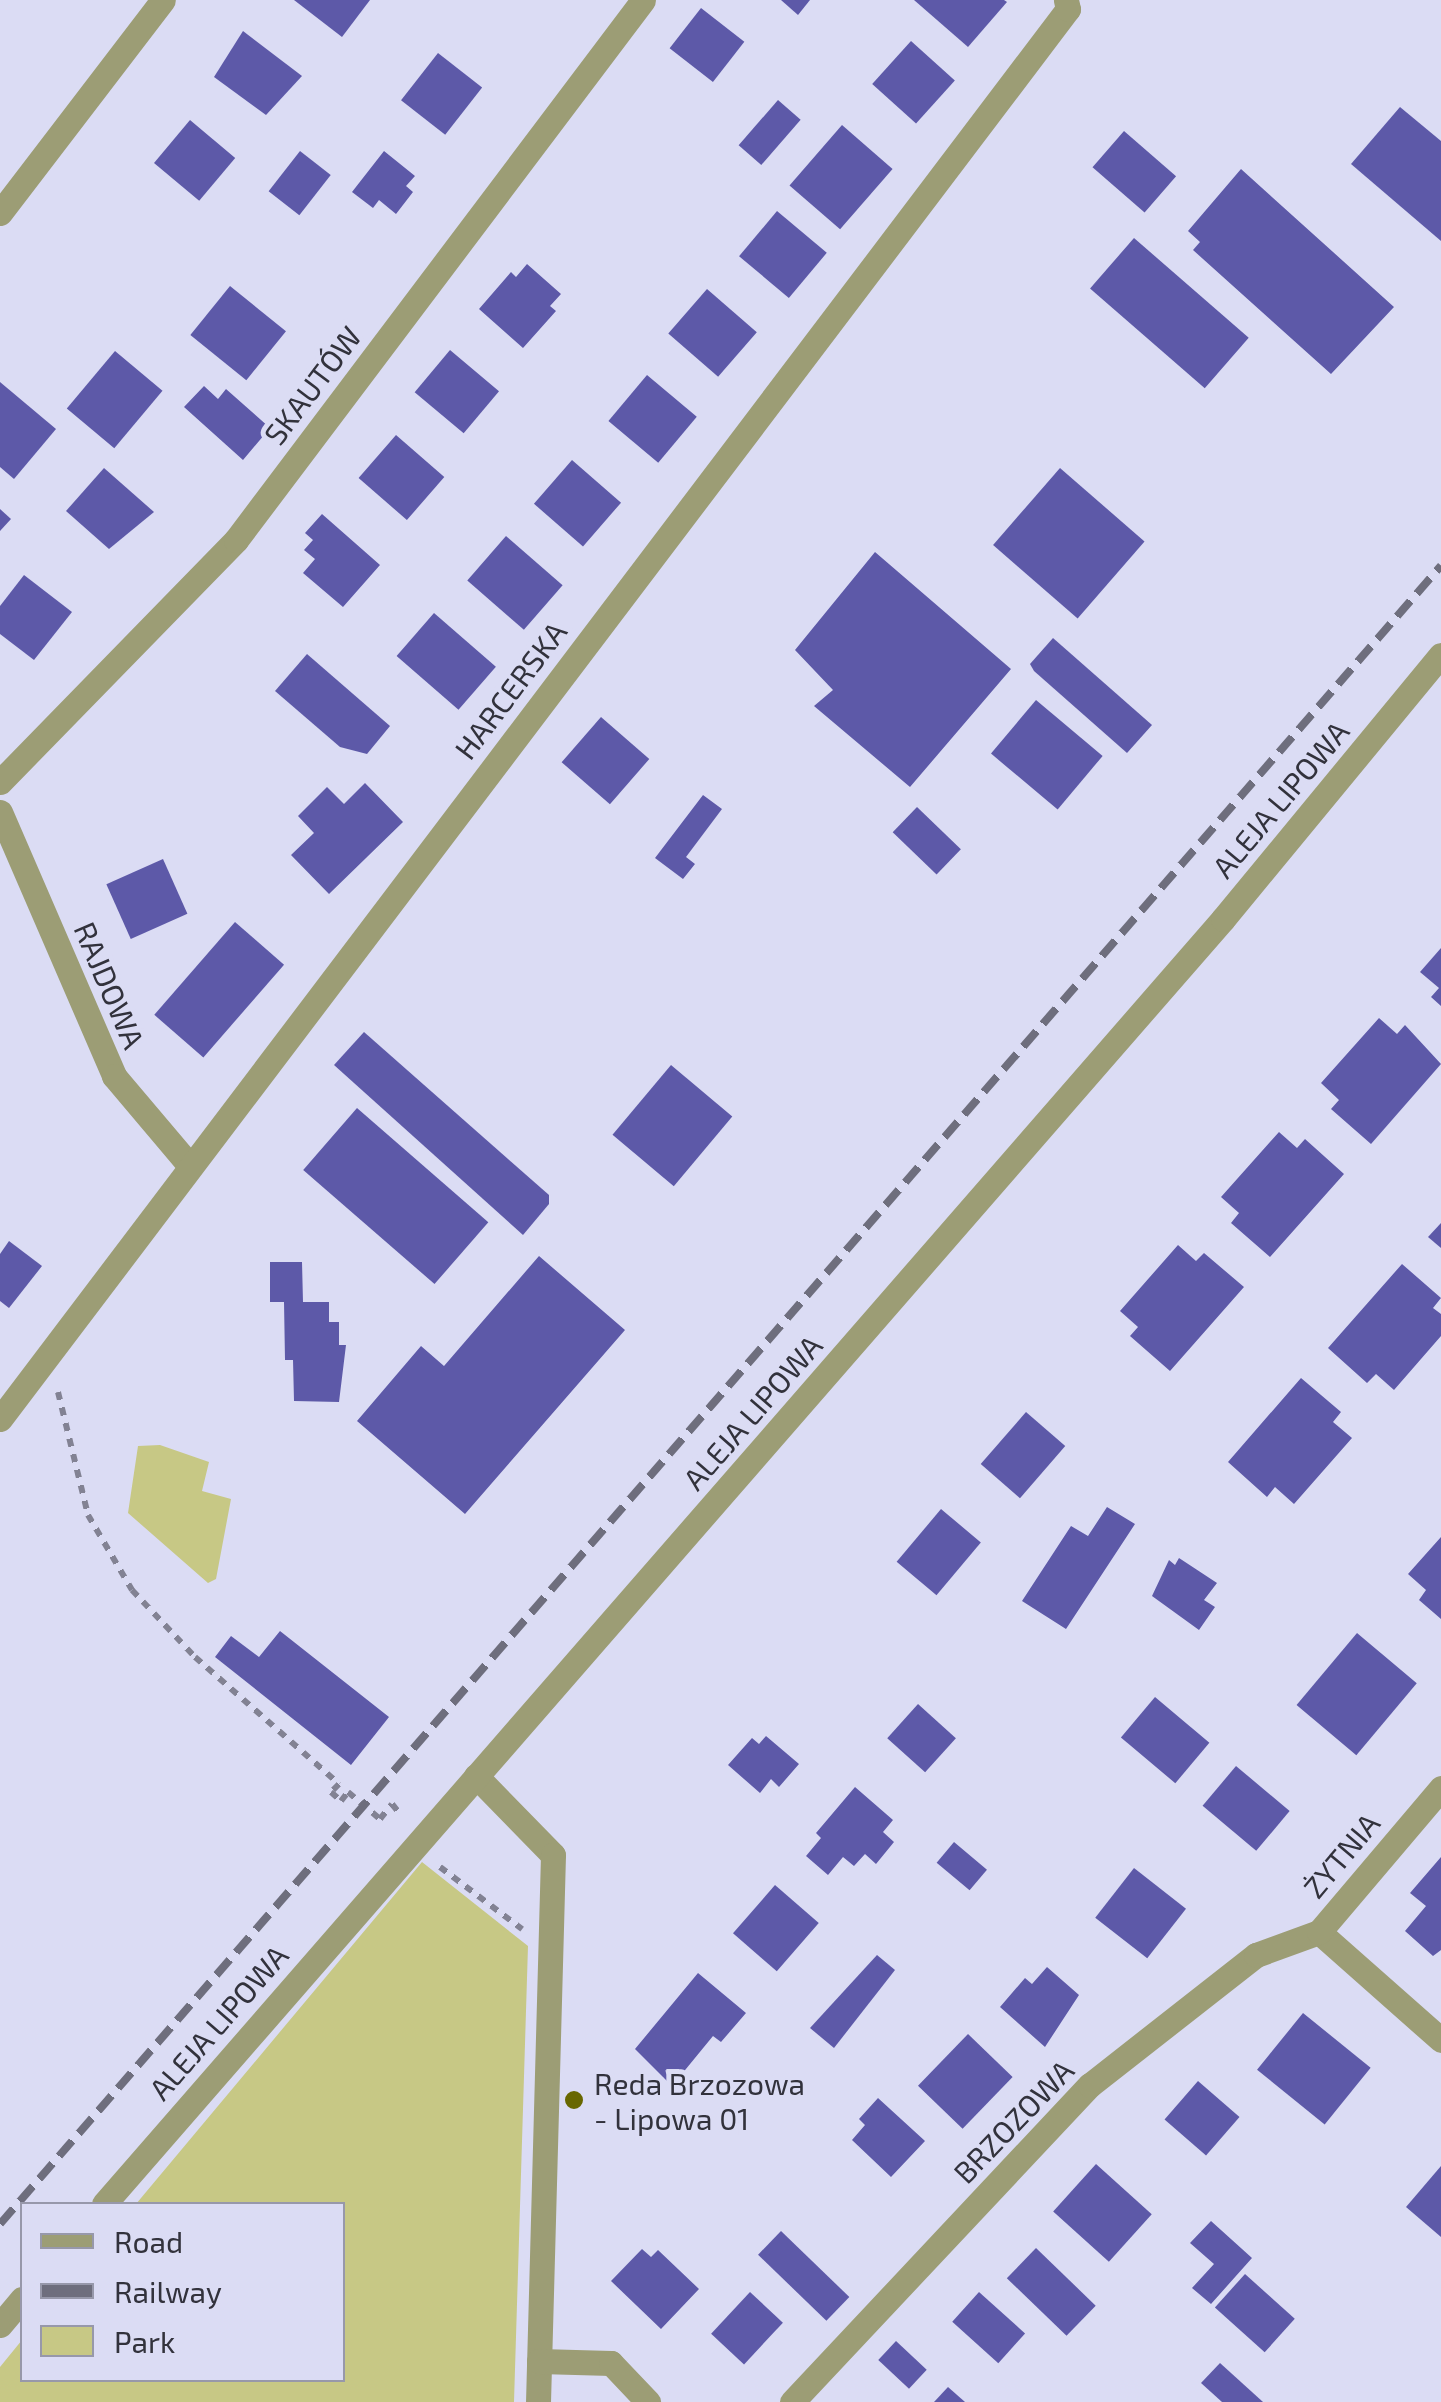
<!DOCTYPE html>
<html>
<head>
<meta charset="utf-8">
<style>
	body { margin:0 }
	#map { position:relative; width:1441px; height:2402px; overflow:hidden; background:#dbdcf4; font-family:"Exo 2",sans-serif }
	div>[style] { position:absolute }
	.green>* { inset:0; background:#c7c885 }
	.building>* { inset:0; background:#5d59a8; transform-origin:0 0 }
	.path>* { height:6px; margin-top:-3px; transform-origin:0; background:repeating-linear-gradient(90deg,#828293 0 8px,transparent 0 16px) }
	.minor>* { height:25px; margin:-12.5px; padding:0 12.5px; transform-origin:12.5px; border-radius:12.5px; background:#9c9d75 }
	.rail>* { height:8px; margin-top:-4px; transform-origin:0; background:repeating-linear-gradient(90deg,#6e6e7d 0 20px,transparent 0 30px) }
	.dots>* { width:28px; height:28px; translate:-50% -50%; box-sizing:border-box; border:5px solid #dbdcf4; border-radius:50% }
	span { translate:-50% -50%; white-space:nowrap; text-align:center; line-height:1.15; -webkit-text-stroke:10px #dbdcf4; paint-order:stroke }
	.street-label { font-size:30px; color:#32323c }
	.poi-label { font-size:30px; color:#32323c }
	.left { translate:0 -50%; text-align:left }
	.legend { position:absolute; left:20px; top:2202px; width:325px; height:180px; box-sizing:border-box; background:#dbdcf4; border:2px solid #9798aa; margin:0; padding:12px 18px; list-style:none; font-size:30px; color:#32323c }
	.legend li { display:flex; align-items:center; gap:20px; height:50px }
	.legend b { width:50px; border:2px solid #9798aa }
</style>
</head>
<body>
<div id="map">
	<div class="green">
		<i style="clip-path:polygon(160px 1445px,209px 1462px,202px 1491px,231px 1499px,216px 1579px,208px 1583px,128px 1513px,138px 1446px)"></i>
		<i style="clip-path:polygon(422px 1862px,528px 1946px,514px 2402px,0 2402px,0 2367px,22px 2340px,22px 2380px,342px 2380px,342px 2204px,136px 2204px)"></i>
	</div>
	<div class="building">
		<i style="clip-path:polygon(294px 0,370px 0,342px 37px)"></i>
		<i style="clip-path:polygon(781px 0,810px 0,798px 15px)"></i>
		<i style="clip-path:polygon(914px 0,1004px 0,1007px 2px,968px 47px)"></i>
		<i style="left:701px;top:8px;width:55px;height:51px;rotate:38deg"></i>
		<i style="clip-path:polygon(243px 31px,302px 76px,266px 115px,214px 77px)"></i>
		<i style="left:911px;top:41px;width:59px;height:58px;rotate:42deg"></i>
		<i style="left:438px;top:53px;width:56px;height:60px;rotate:38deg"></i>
		<i style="left:778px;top:100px;width:30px;height:60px;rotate:41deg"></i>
		<i style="clip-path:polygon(1400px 107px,1441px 141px,1441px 241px,1351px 164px)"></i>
		<i style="left:190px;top:120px;width:59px;height:56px;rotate:40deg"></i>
		<i style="left:842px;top:125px;width:67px;height:80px;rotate:41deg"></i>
		<i style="left:1124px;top:131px;width:69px;height:48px;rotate:41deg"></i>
		<i style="left:300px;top:151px;width:39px;height:51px;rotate:38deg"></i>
		<i style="clip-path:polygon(384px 151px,415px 176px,406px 186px,413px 192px,396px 214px,379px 200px,373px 208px,352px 192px)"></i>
		<i style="clip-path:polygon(1241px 169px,1394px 307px,1331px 374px,1193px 250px,1200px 242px,1188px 231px)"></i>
		<i style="left:777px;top:211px;width:65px;height:59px;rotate:40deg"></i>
		<i style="left:1134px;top:238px;width:152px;height:67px;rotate:41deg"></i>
		<i style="clip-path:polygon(527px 264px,561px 294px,550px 306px,556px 311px,523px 348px,479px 309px,511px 272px,516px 277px)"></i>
		<i style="left:230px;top:286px;width:72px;height:63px;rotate:39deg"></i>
		<i style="left:707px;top:289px;width:66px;height:59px;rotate:41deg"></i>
		<i style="left:450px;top:350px;width:64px;height:55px;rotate:40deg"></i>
		<i style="left:115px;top:351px;width:62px;height:75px;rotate:40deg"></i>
		<i style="left:647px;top:375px;width:65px;height:60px;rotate:40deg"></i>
		<i style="clip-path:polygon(0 382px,56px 429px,14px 479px,0 467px)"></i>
		<i style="clip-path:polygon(204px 386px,218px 399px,226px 389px,270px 428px,243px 460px,184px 407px)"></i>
		<i style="left:396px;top:435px;width:64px;height:57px;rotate:41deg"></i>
		<i style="left:572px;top:460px;width:65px;height:58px;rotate:41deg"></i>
		<i style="clip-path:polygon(104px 468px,154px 512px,109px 549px,66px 511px)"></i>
		<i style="left:1060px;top:468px;width:112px;height:102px;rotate:41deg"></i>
		<i style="clip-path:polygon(0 509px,11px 519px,0 531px)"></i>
		<i style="clip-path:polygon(322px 514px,380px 565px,343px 607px,303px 573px,315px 559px,304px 550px,313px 540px,305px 533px)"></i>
		<i style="left:506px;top:536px;width:75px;height:59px;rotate:41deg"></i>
		<i style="clip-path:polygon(875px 552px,1011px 669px,910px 787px,814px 706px,833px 690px,795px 650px)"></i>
		<i style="clip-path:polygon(24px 575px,72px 612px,34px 660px,0 634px,0 606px)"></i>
		<i style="left:434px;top:613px;width:82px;height:57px;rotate:41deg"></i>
		<i style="clip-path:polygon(1053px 638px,1152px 725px,1127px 753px,1034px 671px,1030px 664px)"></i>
		<i style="clip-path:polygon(307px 654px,390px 726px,367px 754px,340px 747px,275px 691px)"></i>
		<i style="left:1036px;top:700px;width:87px;height:70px;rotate:40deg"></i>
		<i style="left:601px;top:717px;width:64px;height:60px;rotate:41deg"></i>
		<i style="clip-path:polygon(365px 783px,403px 822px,329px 894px,291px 855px,314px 833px,298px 816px,327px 787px,344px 804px)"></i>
		<i style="clip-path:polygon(703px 795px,722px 809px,686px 857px,695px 864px,683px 879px,655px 858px)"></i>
		<i style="left:917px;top:807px;width:61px;height:35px;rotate:44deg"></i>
		<i style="left:163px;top:859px;width:60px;height:62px;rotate:66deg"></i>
		<i style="left:235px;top:922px;width:65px;height:123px;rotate:41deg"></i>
		<i style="clip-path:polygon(1441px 948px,1441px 1006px,1431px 997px,1439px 988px,1420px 972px)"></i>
		<i style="clip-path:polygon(1379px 1018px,1397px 1034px,1405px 1025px,1441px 1064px,1371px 1144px,1331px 1109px,1339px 1100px,1321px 1083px)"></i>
		<i style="clip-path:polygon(364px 1032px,549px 1195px,549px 1204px,523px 1235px,334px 1065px)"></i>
		<i style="left:671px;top:1065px;width:80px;height:91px;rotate:40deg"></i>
		<i style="left:357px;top:1108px;width:174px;height:82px;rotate:41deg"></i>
		<i style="clip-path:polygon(1279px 1132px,1297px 1148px,1305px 1139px,1344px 1174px,1270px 1257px,1231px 1223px,1239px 1213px,1221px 1197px)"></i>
		<i style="clip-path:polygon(1441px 1223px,1441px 1248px,1428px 1237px)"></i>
		<i style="clip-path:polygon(9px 1241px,42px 1266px,9px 1308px,0 1301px,0 1254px)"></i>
		<i style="clip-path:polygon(1178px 1245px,1196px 1261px,1204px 1253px,1244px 1287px,1170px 1371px,1130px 1336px,1138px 1327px,1120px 1311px)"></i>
		<i style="clip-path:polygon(539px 1256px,625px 1330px,465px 1514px,357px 1421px,421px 1346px,444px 1366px)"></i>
		<i style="clip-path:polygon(270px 1262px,302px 1262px,303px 1302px,329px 1302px,329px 1322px,339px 1322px,339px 1345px,346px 1345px,339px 1402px,294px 1401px,293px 1360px,285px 1360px,284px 1302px,270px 1302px)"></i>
		<i style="clip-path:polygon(1402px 1264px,1441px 1298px,1433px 1308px,1441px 1314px,1441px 1336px,1394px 1390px,1376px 1374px,1367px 1383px,1328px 1348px)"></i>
		<i style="clip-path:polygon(1301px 1378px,1341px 1412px,1333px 1422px,1352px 1438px,1294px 1504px,1275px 1487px,1267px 1497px,1228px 1462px)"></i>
		<i style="left:1026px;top:1412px;width:52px;height:69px;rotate:41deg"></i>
		<i style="clip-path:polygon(1107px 1507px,1135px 1524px,1066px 1629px,1022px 1601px,1071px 1526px,1088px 1536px)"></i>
		<i style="left:941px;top:1509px;width:52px;height:69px;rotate:40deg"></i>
		<i style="clip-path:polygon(1441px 1537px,1441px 1619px,1419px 1600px,1426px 1590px,1408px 1574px)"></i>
		<i style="clip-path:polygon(1179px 1558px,1217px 1583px,1204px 1600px,1215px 1607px,1199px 1630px,1152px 1596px,1169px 1560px,1175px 1565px)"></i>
		<i style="clip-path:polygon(280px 1631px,389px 1717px,351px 1765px,215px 1657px,231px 1636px,259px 1657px)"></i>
		<i style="left:1357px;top:1633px;width:78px;height:94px;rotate:40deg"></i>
		<i style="left:1155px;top:1697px;width:71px;height:53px;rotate:40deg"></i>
		<i style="left:918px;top:1704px;width:51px;height:46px;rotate:42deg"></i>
		<i style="clip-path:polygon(766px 1736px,799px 1764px,779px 1787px,771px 1779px,760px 1793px,728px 1765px,752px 1738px,759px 1744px)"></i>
		<i style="left:1236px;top:1766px;width:70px;height:52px;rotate:40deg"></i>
		<i style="clip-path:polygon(855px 1787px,893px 1820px,883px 1832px,894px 1842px,876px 1864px,865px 1854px,854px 1866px,843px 1857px,828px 1875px,806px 1856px,821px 1838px,816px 1833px)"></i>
		<i style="left:954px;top:1842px;width:43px;height:27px;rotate:40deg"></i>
		<i style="clip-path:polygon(1441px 1857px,1441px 1950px,1433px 1956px,1405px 1931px,1426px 1906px,1410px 1893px)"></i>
		<i style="left:1134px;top:1868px;width:66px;height:63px;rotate:38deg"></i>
		<i style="left:775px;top:1885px;width:58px;height:64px;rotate:41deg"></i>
		<i style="clip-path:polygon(877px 1955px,895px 1970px,834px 2048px,810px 2028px)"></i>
		<i style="clip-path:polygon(1047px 1967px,1079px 1995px,1045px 2047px,1000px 2007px,1025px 1978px,1032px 1984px)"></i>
		<i style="clip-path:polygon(698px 1973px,746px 2013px,721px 2042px,713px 2036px,672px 2086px,635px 2049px)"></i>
		<i style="left:1303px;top:2013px;width:87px;height:73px;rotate:39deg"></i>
		<i style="left:968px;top:2034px;width:62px;height:72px;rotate:44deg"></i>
		<i style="left:1198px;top:2081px;width:55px;height:51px;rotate:41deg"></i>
		<i style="clip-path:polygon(878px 2098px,925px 2141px,891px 2177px,852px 2140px,865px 2125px,859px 2119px)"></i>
		<i style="left:1096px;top:2164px;width:75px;height:64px;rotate:42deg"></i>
		<i style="clip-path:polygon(1441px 2166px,1441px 2237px,1406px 2207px)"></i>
		<i style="clip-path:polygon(1211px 2221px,1252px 2258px,1211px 2304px,1192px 2288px,1214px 2264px,1190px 2243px)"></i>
		<i style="left:781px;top:2231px;width:95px;height:33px;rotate:44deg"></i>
		<i style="left:1036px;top:2248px;width:83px;height:42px;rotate:44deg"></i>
		<i style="clip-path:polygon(642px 2249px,651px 2257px,658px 2250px,699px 2289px,661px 2329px,611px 2281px)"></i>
		<i style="left:1245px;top:2274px;width:67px;height:45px;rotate:42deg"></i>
		<i style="left:750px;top:2292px;width:45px;height:57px;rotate:43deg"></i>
		<i style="left:979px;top:2292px;width:62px;height:40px;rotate:42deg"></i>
		<i style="left:896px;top:2341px;width:42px;height:26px;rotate:43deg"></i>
		<i style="clip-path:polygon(1220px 2363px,1263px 2402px,1222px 2402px,1201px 2383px)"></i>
		<i style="clip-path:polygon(948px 2387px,965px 2402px,934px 2402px)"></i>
	</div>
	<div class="path">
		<i style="left:58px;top:1392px;width:127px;rotate:76.3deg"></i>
		<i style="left:88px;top:1515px;width:87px;rotate:59.6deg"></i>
		<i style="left:132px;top:1590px;width:92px;rotate:46.8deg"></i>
		<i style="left:195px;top:1657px;width:192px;rotate:41.4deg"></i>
		<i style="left:339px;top:1784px;width:11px;rotate:135deg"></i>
		<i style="left:331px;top:1792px;width:13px;rotate:42deg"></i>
		<i style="left:341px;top:1801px;width:11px;rotate:-52deg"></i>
		<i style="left:348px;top:1792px;width:42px;rotate:40.2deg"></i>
		<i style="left:380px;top:1819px;width:19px;rotate:-51deg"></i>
		<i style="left:392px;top:1804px;width:13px;rotate:51deg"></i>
		<i style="left:440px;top:1867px;width:103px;rotate:37.1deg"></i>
	</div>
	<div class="minor">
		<i style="left:0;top:213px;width:268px;rotate:-52.6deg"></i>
		<i style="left:0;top:782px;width:338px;rotate:-45.7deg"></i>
		<i style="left:236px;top:540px;width:676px;rotate:-52.99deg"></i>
		<i style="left:0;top:812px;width:288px;rotate:66.6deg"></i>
		<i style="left:114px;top:1076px;width:118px;rotate:49.8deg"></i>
		<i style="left:0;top:1419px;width:1769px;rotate:-52.86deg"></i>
		<i style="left:1068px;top:9px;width:9px;rotate:-103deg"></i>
		<i style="left:476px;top:1776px;width:110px;rotate:45.7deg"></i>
		<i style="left:553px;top:1855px;width:547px;rotate:91.57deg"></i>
		<i style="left:1319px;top:1932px;width:163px;rotate:41.5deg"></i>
		<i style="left:104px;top:2204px;width:1704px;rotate:-48.95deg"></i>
		<i style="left:1223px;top:919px;width:342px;rotate:-50.5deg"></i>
		<i style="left:0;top:2325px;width:34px;rotate:-50deg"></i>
		<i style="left:539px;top:2361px;width:72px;rotate:1.6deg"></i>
		<i style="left:611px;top:2363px;width:54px;rotate:46.5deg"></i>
		<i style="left:792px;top:2402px;width:435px;rotate:-46.8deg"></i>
		<i style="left:1090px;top:2085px;width:211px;rotate:-38.1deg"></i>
		<i style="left:1256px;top:1955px;width:67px;rotate:-20.1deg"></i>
		<i style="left:1319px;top:1932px;width:189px;rotate:-49.7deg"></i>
	</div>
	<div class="rail">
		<i style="left:0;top:2224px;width:2197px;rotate:-49.01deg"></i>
	</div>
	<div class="dots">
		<i style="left:574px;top:2100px;background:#686700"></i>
	</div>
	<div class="street-label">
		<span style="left:312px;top:385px;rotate:-53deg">SKAUTÓW</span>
		<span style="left:510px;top:690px;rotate:-53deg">HARCERSKA</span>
		<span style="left:1280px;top:799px;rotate:-50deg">ALEJA LIPOWA</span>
		<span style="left:110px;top:985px;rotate:67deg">RAJDOWA</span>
		<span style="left:752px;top:1412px;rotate:-49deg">ALEJA LIPOWA</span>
		<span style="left:1341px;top:1855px;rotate:-50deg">ŻYTNIA</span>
		<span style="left:218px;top:2022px;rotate:-49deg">ALEJA LIPOWA</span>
		<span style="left:1013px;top:2121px;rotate:-46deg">BRZOZOWA</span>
	</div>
	<div class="poi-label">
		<span class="left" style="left:594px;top:2100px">Reda Brzozowa<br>- Lipowa 01</span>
	</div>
	<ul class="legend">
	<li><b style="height:12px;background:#9c9d75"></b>Road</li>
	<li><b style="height:12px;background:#6e6e7d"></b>Railway</li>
	<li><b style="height:28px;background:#c7c885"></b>Park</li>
	</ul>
</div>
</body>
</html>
